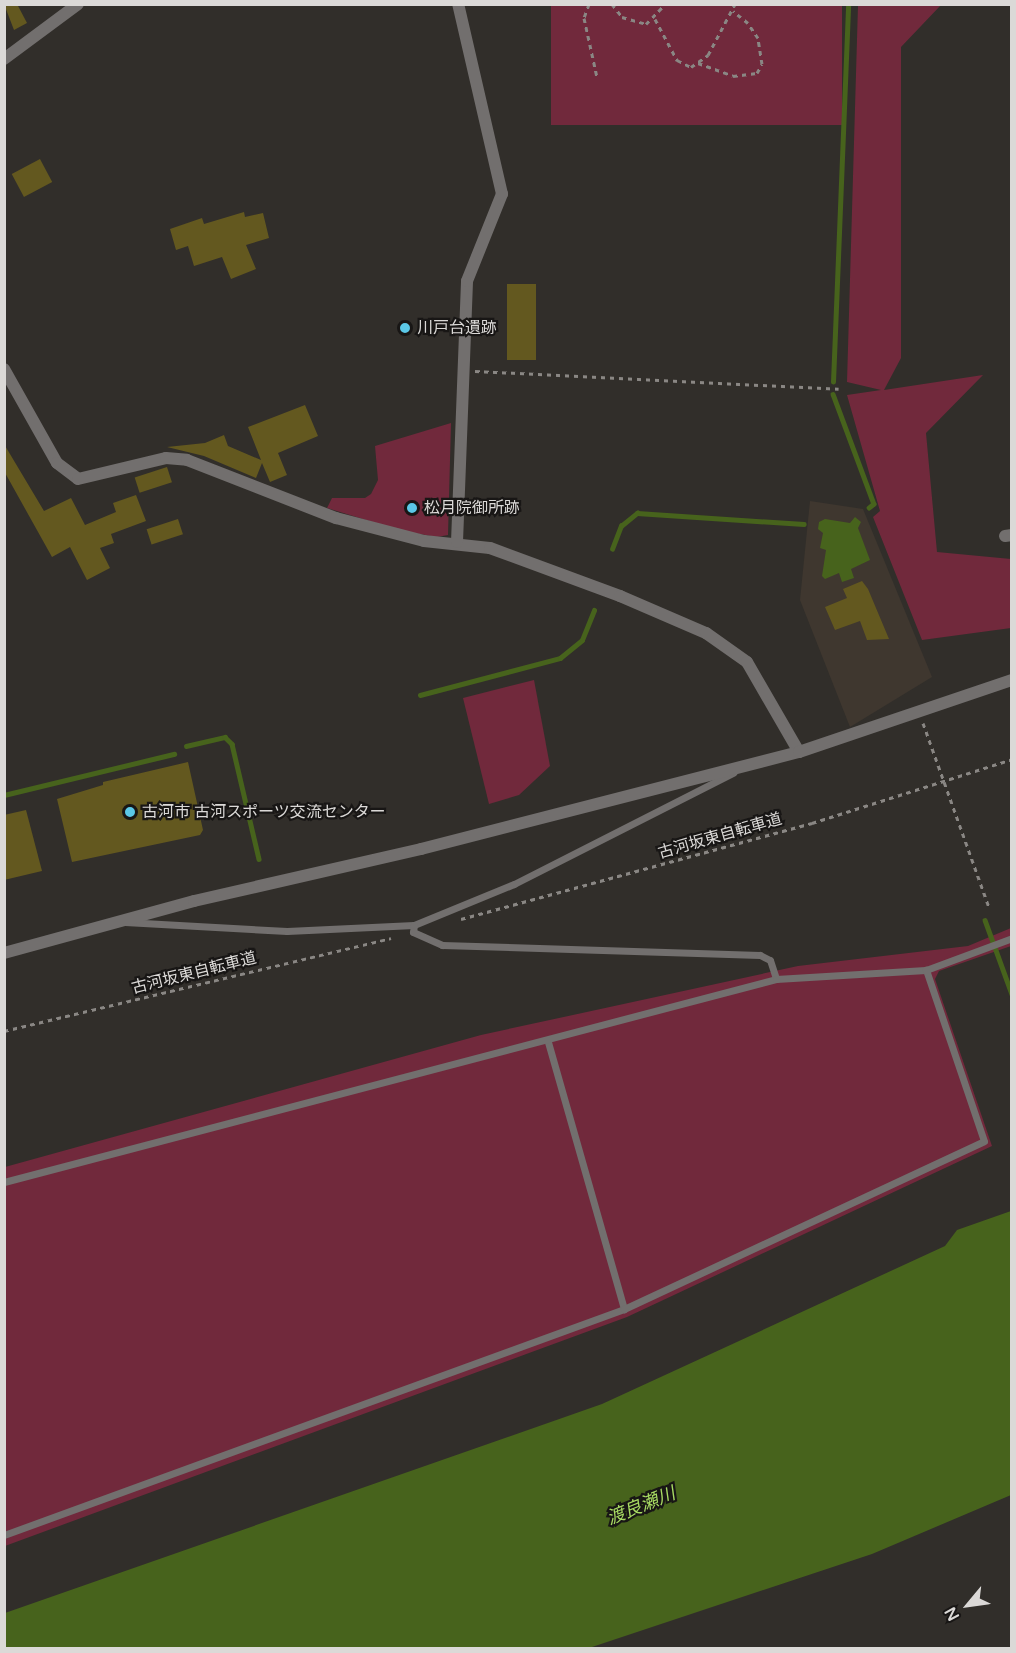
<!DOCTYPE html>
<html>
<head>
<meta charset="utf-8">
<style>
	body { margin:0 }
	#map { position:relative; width:1016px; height:1653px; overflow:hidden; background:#312e2a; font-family:"Varela Round","Noto Sans JP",sans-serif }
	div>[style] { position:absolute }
	.built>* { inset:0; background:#3f372f }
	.green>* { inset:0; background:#71293c; transform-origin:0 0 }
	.water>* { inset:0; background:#47631c }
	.stream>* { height:4.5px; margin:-2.25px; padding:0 2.25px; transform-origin:2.25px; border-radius:2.25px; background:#47631c }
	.building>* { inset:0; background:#63581f; transform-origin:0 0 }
	.path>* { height:3px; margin-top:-1.5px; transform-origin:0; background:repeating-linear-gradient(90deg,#8a8784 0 4.5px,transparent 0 9px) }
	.service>* { height:7px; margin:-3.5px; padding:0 3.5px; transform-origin:3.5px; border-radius:3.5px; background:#726f6e }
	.minor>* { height:12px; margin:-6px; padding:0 6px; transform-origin:6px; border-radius:6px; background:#726f6e }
	.dots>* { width:16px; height:16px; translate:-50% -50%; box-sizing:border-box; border:3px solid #181615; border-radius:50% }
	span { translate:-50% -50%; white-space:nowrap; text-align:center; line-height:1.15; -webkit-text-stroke:4.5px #181615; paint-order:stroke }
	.poi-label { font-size:16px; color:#dbd9d7 }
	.left { translate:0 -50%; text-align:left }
	.street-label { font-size:16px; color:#dbd9d7 }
	.water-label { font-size:18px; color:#a8db63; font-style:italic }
	.frame { position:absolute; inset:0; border:6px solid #dbd9d7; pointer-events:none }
	.north { position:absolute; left:938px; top:1575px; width:60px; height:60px; -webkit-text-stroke:4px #181615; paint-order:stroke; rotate:241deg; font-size:16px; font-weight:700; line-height:24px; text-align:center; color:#dbd9d7 }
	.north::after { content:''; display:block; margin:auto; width:21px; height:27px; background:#dbd9d7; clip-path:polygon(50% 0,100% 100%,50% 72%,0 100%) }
</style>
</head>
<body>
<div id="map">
	<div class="built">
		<i style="clip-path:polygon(810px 501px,863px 509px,932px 677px,850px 727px,800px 600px)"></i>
	</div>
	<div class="green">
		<i style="left:551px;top:5px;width:291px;height:120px"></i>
		<i style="clip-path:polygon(858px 5px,941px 5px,901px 47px,901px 358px,884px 390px,983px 375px,926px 433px,937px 552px,1011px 559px,1011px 628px,922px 640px,873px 517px,880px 511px,847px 395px,881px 390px,847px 382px)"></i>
		<i style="clip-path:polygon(451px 423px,448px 535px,437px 537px,402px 531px,327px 508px,332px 498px,365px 498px,371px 494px,378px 480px,375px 446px)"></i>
		<i style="clip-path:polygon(534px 680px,550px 766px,519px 795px,489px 804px,463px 698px)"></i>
		<i style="clip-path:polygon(1011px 928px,1011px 946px,939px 971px,935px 979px,992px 1146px,627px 1317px,5px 1546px,5px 1167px,481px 1035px,798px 966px,968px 946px)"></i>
	</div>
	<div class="water">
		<i style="clip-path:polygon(855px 517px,861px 522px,858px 528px,870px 560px,851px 569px,854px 578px,842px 582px,839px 573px,825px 579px,822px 576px,826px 550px,820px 548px,823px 533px,818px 529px,819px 522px,825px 519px,850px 523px)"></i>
		<i style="clip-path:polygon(1011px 1211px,1011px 1495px,872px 1554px,589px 1648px,5px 1648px,5px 1613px,602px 1404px,945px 1246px,957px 1230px)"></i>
	</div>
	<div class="stream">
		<i style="left:833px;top:382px;width:378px;rotate:-87.7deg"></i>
		<i style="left:833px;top:394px;width:117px;rotate:69.6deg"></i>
		<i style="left:874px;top:504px;width:6px;rotate:141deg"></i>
		<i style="left:612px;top:549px;width:25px;rotate:-69deg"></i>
		<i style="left:621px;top:526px;width:21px;rotate:-39deg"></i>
		<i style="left:637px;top:513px;width:167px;rotate:3.8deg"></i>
		<i style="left:420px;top:695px;width:145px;rotate:-14.8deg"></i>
		<i style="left:560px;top:658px;width:28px;rotate:-39deg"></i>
		<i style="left:582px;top:640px;width:32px;rotate:-68deg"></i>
		<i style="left:186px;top:746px;width:40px;rotate:-13deg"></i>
		<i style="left:225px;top:737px;width:10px;rotate:45deg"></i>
		<i style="left:232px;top:744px;width:118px;rotate:76.8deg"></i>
		<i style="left:4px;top:795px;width:175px;rotate:-13.6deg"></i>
		<i style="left:985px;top:920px;width:79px;rotate:70deg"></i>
	</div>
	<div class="building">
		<i style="clip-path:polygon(4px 4px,17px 4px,27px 23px,14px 30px)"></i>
		<i style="left:40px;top:159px;width:26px;height:32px;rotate:62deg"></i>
		<i style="clip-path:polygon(244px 212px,245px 217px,263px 213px,269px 238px,246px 245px,256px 269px,231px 279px,222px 257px,194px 266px,188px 246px,176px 250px,170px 229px,202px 218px,204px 224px)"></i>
		<i style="left:507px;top:284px;width:29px;height:76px"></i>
		<i style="clip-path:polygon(305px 405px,318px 436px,278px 453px,287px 475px,270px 482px,262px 463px,256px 478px,204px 456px,167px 447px,205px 443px,224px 435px,228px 446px,261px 460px,248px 427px)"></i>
		<i style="clip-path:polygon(4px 444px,44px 511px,71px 498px,85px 525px,116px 512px,113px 503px,136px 495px,146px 521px,111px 534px,114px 543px,100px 548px,110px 568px,87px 580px,70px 547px,52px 557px,4px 471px)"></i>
		<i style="left:167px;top:467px;width:16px;height:34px;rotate:72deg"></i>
		<i style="left:178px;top:519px;width:16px;height:33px;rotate:72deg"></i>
		<i style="clip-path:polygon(862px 581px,868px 589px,889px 639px,867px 640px,860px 621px,835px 630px,825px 607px,847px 598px,843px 589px)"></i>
		<i style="clip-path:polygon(188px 762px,203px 830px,200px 835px,72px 862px,57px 799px,103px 785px,103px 782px)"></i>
		<i style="clip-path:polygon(26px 810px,42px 871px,4px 880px,4px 815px)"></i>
	</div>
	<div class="path">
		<i style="left:589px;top:4px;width:15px;rotate:110deg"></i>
		<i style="left:584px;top:18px;width:60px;rotate:77.6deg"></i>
		<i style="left:612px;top:4px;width:16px;rotate:52deg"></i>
		<i style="left:622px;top:17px;width:25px;rotate:16deg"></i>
		<i style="left:646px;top:24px;width:28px;rotate:-46deg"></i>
		<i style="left:655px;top:19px;width:47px;rotate:61.8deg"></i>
		<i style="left:677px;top:60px;width:16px;rotate:27deg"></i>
		<i style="left:691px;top:67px;width:21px;rotate:-35deg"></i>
		<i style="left:708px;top:55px;width:58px;rotate:-62.1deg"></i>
		<i style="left:698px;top:63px;width:37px;rotate:20deg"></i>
		<i style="left:733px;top:76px;width:24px;rotate:-7deg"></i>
		<i style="left:757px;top:73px;width:10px;rotate:-61deg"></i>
		<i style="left:762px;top:64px;width:26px;rotate:-99deg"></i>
		<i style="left:758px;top:38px;width:18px;rotate:-124deg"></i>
		<i style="left:748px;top:23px;width:19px;rotate:-141deg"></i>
		<i style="left:475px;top:371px;width:364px;rotate:2.8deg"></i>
		<i style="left:923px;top:723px;width:195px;rotate:70.3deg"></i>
		<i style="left:461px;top:919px;width:364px;rotate:-15.3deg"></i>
		<i style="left:812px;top:823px;width:210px;rotate:-17.7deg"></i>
		<i style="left:4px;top:1031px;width:398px;rotate:-13.5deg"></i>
	</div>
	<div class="service">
		<i style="left:125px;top:922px;width:162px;rotate:3.2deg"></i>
		<i style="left:287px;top:931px;width:127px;rotate:-2.7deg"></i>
		<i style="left:414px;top:925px;width:108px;rotate:-22.3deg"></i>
		<i style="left:514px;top:884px;width:246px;rotate:-26.9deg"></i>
		<i style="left:414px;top:925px;width:7px;rotate:98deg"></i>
		<i style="left:413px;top:932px;width:32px;rotate:24deg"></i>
		<i style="left:442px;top:945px;width:318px;rotate:1.8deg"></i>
		<i style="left:760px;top:955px;width:11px;rotate:27deg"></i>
		<i style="left:770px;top:960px;width:20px;rotate:72deg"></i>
		<i style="left:548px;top:1042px;width:278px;rotate:74.1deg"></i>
		<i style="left:4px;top:1182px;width:798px;rotate:-14.73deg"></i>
		<i style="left:776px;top:979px;width:150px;rotate:-3.4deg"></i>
		<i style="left:926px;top:970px;width:92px;rotate:-20.4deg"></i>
		<i style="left:4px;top:1535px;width:660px;rotate:-20.03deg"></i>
		<i style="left:624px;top:1309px;width:397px;rotate:-25deg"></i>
		<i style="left:984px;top:1141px;width:181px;rotate:-108.7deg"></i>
	</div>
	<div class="minor">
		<i style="left:4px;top:59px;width:92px;rotate:-36.6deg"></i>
		<i style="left:4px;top:369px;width:108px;rotate:60.6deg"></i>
		<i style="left:57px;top:463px;width:26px;rotate:37deg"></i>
		<i style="left:78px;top:479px;width:90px;rotate:-13.4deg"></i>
		<i style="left:166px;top:458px;width:21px;rotate:5deg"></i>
		<i style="left:187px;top:460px;width:160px;rotate:21.3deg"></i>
		<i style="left:336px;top:518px;width:91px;rotate:14.6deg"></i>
		<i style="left:424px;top:541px;width:66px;rotate:6.1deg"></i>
		<i style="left:490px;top:548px;width:139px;rotate:20.3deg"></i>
		<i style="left:620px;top:596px;width:94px;rotate:23.3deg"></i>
		<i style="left:706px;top:633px;width:50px;rotate:35.3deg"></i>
		<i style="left:747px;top:662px;width:104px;rotate:60deg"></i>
		<i style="left:1005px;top:536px;width:7px;rotate:-8deg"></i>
		<i style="left:457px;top:542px;width:261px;rotate:-87.8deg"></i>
		<i style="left:467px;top:281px;width:94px;rotate:-68.1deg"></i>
		<i style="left:502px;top:194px;width:195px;rotate:-103deg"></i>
		<i style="left:4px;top:953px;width:197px;rotate:-15.3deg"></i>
		<i style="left:194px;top:901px;width:233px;rotate:-12.9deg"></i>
		<i style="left:421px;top:849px;width:390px;rotate:-14.4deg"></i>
		<i style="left:799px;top:752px;width:225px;rotate:-18.7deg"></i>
	</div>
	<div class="dots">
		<i style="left:405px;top:328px;background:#5bc8e7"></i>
		<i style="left:412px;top:508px;background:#5bc8e7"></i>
		<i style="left:130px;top:812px;background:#5bc8e7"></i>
	</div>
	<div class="poi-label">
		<span class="left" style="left:417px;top:328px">川戸台遺跡</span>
		<span class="left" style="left:424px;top:508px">松月院御所跡</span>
		<span class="left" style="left:142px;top:812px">古河市 古河スポーツ交流センター</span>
	</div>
	<div class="street-label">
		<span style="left:720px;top:836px;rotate:-16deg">古河坂東自転車道</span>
		<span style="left:194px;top:973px;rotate:-14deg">古河坂東自転車道</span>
	</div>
	<div class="water-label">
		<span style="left:641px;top:1506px;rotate:-22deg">渡良瀬川</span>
	</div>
	<div class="frame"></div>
	<div class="north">N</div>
</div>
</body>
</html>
